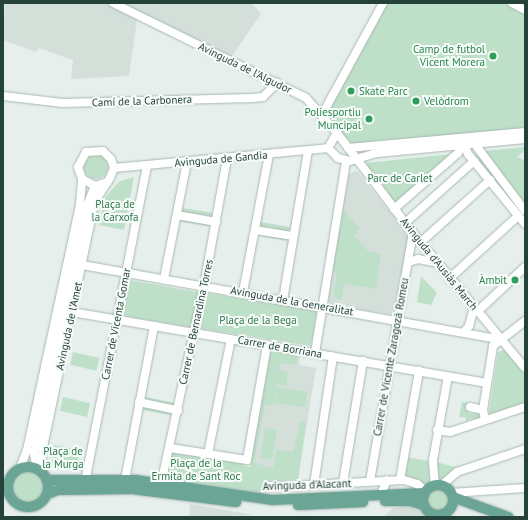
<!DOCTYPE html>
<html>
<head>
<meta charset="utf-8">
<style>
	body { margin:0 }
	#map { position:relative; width:528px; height:520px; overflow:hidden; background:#e6efeb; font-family:"PT Sans",sans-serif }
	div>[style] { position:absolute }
	.built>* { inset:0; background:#d4dfda }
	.green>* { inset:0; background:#bfe0c8; transform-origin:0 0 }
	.round { border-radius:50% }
	.roads { filter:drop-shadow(0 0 1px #a8b8b2) drop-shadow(0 0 1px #a8b8b2) }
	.minor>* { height:8px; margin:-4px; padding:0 4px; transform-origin:4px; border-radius:4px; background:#fff }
	.major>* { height:10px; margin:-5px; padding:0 5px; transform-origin:5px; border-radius:5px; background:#6aa596 }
	.major>.ring { margin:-5px; padding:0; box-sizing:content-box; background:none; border:10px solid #6aa596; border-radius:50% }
	.dots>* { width:11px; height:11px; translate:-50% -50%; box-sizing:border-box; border:2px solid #f7fbf9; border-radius:50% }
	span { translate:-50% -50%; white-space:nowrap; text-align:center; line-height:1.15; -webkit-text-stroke:4px #f7fbf9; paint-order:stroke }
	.leisure-label { font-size:11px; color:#27864d }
	.right { translate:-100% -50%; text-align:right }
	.left { translate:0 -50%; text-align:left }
	.street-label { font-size:11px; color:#24423a }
	.park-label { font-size:11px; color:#2d7a4b }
	.frame { position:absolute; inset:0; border:4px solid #24423a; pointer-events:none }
</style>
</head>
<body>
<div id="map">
	<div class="built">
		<i style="clip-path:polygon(5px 3px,251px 3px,261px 14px,227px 63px,137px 20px,129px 76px,71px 79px,73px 60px,39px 48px,36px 52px,3px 40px)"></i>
		<i style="clip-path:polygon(357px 171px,409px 236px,395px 315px,326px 303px,349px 174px)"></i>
		<i style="clip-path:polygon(275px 349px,300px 354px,299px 365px,316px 368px,298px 479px,265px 483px,249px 474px,270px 351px)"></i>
		<i style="clip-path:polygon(190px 504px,254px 515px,189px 517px)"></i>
		<i style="clip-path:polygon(413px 505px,430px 517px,384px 517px,393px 508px)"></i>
	</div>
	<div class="green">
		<i style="clip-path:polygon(385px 3px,509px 3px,525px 12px,525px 132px,357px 148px,350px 143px,325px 113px)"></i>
		<i style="clip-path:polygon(525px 147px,525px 150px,517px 157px,525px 160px,525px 218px,476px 156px,484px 151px)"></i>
		<i style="clip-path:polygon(452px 154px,397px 205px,366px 163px)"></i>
		<i class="round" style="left:84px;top:155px;width:24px;height:24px"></i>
		<i style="clip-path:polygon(134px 177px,124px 230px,99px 225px,105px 197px,120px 181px)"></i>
		<i style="left:183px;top:208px;width:30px;height:14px;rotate:9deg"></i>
		<i style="clip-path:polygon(344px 210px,360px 229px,354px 235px,368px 251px,381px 254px,376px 289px,344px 284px,341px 300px,333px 297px,337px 273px,332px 273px)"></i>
		<i style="left:261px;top:222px;width:29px;height:14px;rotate:10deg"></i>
		<i style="clip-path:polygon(421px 276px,437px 293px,431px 305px,417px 302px)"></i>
		<i style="left:129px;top:280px;width:70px;height:36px;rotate:10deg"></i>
		<i style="left:206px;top:293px;width:112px;height:36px;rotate:9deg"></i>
		<i style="clip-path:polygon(275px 350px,298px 355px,296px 365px,280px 363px,279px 370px,288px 372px,286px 386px,277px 384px,273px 405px,265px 405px,254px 463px,273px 468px,277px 450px,294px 451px,300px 421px,306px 422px,298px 479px,269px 482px,268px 492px,261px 493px,239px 490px,238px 496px,161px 484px,170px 448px,243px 460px,242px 465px,250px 467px,271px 352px)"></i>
		<i style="clip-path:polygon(504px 350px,525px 374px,525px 405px,492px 416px,489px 412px,498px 352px)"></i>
		<i style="left:73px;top:352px;width:27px;height:13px;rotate:13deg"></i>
		<i style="left:277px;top:387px;width:31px;height:16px;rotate:9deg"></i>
		<i style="left:63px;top:397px;width:28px;height:14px;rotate:13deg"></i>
		<i style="left:144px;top:397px;width:32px;height:13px;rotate:11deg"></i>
		<i style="clip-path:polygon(462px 402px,470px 403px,468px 413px,481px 414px,481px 419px,469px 419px,467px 423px,466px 418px,459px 417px)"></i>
		<i style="left:265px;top:428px;width:12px;height:30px;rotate:9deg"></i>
		<i style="clip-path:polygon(54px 445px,80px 450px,76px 469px,54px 470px,52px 462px)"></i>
		<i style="clip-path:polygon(405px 457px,428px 461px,430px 481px,424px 484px,404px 477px)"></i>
		<i style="clip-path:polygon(436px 462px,456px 467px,456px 470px,444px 481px,436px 480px)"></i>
		<i class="round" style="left:11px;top:471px;width:32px;height:32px"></i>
		<i class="round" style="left:428px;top:489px;width:22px;height:22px"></i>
	</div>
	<div class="roads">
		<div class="minor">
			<i style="left:113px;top:3px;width:215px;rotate:26.2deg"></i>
			<i style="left:306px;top:98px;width:47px;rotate:48.5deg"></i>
			<i style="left:337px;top:133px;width:126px;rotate:52.8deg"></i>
			<i style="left:413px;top:233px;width:175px;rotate:50.3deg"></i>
			<i style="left:512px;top:3px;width:15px;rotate:28deg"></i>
			<i style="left:3px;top:96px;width:60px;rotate:6.7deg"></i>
			<i style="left:63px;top:103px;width:189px;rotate:-1.5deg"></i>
			<i style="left:252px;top:98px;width:11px;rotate:-5deg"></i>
			<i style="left:263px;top:97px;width:20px;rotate:-45deg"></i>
			<i style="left:322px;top:115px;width:128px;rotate:-61.4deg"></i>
			<i style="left:474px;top:143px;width:85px;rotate:53.1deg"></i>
			<i style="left:464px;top:145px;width:10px;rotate:66deg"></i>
			<i style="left:468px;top:154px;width:90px;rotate:50.8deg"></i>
			<i style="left:328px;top:148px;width:14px;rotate:45deg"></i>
			<i style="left:338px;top:158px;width:12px;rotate:14deg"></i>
			<i style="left:350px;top:161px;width:28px;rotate:-17deg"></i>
			<i style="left:377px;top:153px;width:149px;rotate:-5.4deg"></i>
			<i style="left:328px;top:148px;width:17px;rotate:-59deg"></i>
			<i style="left:348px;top:148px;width:178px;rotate:-5.2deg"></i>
			<i style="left:114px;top:168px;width:215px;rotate:-5.3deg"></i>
			<i style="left:394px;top:209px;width:85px;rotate:-41.2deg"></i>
			<i style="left:458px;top:153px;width:9px;rotate:-63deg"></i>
			<i style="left:177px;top:215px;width:40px;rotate:10deg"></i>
			<i style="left:405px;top:223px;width:93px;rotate:-41.9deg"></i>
			<i style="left:255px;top:230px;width:39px;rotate:9deg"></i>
			<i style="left:421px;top:242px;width:93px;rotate:-41.9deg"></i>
			<i style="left:409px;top:262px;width:9px;rotate:-18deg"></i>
			<i style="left:418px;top:259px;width:20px;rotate:11deg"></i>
			<i style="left:82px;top:265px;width:427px;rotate:10.1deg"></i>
			<i style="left:450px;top:278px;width:92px;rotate:-42.4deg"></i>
			<i style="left:164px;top:279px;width:119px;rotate:-78.9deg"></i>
			<i style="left:243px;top:292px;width:139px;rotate:-79.3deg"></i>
			<i style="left:283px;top:300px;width:151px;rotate:-80.5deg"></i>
			<i style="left:478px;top:311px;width:64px;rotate:-43.1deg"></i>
			<i style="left:72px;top:312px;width:421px;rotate:9.7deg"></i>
			<i style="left:464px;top:332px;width:8px;rotate:-50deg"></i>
			<i style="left:469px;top:326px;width:20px;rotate:-75deg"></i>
			<i style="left:315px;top:353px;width:194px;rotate:-80.8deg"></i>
			<i style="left:139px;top:402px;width:40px;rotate:12deg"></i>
			<i style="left:470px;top:407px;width:13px;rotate:13deg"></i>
			<i style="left:485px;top:420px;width:10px;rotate:-101deg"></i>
			<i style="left:483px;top:410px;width:65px;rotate:-81.1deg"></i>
			<i style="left:493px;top:346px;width:41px;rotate:-38deg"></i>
			<i style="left:437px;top:430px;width:13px;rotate:9deg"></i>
			<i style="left:450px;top:432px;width:79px;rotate:-18.4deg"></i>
			<i style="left:170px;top:448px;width:78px;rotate:8.9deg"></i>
			<i style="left:247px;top:460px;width:117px;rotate:-80.1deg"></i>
			<i style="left:208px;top:454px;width:117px;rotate:-78.7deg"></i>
			<i style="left:20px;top:468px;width:19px;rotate:-69deg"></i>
			<i style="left:27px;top:450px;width:252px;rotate:-77.8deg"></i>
			<i style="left:80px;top:204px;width:25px;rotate:-85deg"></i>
			<i style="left:37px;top:469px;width:15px;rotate:-101deg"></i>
			<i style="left:34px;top:454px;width:251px;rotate:-78.1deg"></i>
			<i style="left:86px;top:208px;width:24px;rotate:-68deg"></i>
			<i style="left:43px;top:474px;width:11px;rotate:-100deg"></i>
			<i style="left:41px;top:463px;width:16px;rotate:-83deg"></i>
			<i style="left:43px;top:447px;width:251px;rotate:-78.1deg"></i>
			<i style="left:95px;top:201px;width:27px;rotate:-57deg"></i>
			<i style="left:110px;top:178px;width:11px;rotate:-68deg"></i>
			<i style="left:114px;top:168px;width:9px;rotate:-108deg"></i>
			<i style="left:111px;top:159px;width:11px;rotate:-135deg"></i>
			<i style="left:103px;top:151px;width:17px;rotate:177deg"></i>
			<i style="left:86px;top:152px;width:17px;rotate:118deg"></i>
			<i style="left:78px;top:167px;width:13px;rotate:72deg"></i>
			<i style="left:82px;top:179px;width:15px;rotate:28deg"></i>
			<i style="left:95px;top:186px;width:13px;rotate:-18deg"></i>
			<i style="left:125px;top:480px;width:157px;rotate:-79.3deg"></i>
			<i style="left:400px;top:480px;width:111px;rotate:-80.1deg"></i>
			<i style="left:370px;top:481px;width:252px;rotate:-80.2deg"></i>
			<i style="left:85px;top:482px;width:322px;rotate:-78.9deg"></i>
			<i style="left:343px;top:483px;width:124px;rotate:-80.7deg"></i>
			<i style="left:161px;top:484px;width:209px;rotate:-77.8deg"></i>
			<i style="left:205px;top:280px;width:123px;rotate:-79.7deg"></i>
			<i style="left:314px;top:485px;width:130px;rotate:-81.6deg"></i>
			<i style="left:435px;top:485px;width:25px;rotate:-95deg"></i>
			<i style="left:433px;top:460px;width:85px;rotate:-79.9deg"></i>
			<i style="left:442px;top:485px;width:20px;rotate:-41deg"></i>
			<i style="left:457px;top:472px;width:72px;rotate:-18.7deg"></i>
			<i style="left:269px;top:487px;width:135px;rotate:-3deg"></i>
			<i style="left:404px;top:480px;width:14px;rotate:17deg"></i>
			<i style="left:417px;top:484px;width:11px;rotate:38deg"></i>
			<i style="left:451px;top:493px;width:74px;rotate:-3.9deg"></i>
			<i style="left:381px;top:494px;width:15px;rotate:-67deg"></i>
		</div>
		<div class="major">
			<i class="ring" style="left:8px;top:467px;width:30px;height:30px"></i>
			<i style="left:47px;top:480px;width:88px"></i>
			<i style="left:135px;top:480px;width:138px;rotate:8.3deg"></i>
			<i style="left:272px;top:500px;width:152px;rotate:-2.6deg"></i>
			<i class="ring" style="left:423px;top:485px;width:20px;height:20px"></i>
			<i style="left:47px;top:494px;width:12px;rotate:-20deg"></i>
			<i style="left:58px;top:490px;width:74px;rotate:-0.8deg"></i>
			<i style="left:132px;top:489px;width:105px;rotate:7.1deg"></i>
			<i style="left:453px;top:497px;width:59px;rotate:20deg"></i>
			<i style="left:385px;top:501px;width:25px"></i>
			<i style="left:410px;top:501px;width:15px;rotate:16deg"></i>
			<i style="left:298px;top:505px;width:65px;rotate:-2.6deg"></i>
		</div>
	</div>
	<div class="dots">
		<i style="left:493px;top:56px;background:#2e9e5b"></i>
		<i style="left:351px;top:91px;background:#2e9e5b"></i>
		<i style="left:416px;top:101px;background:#2e9e5b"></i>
		<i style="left:369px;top:119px;background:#2e9e5b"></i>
		<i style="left:515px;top:280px;background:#2e9e5b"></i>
	</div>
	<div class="leisure-label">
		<span class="right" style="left:485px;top:56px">Camp de futbol<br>Vicent Morera</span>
		<span class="left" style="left:359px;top:91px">Skate Parc</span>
		<span class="left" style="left:424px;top:101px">Velòdrom</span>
		<span class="right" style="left:361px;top:119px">Poliesportiu<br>Muncipal</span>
		<span class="right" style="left:507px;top:280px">Àmbit</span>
	</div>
	<div class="street-label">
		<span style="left:245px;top:68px;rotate:26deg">Avinguda de l'Algudor</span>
		<span style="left:142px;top:101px;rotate:-2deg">Camí de la Carbonera</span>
		<span style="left:221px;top:159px;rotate:-5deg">Avinguda de Gandia</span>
		<span style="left:439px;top:264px;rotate:51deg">Avinguda d'Ausiàs March</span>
		<span style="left:292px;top:301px;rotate:10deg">Avinguda de la Generalitat</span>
		<span style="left:196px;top:322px;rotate:-78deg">Carrer de Bernardina Torres</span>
		<span style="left:116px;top:324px;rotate:-79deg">Carrer de Vicenta Gomar</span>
		<span style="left:69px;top:326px;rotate:-78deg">Avinguda de l'Amet</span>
		<span style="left:280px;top:347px;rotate:10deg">Carrer de Borriana</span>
		<span style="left:391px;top:357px;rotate:-80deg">Carrer de Vicente Zaragozá Romeu</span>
		<span style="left:307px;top:485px;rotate:-2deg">Avinguda d'Alacant</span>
	</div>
	<div class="park-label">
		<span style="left:400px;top:178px">Parc de Carlet</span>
		<span style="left:115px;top:211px">Plaça de<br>la Carxofa</span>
		<span style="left:258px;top:320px">Plaça de la Bega</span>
		<span style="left:63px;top:458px">Plaça de<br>la Murga</span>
		<span style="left:196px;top:470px">Plaça de la<br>Ermita de Sant Roc</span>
	</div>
	<div class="frame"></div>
</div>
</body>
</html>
